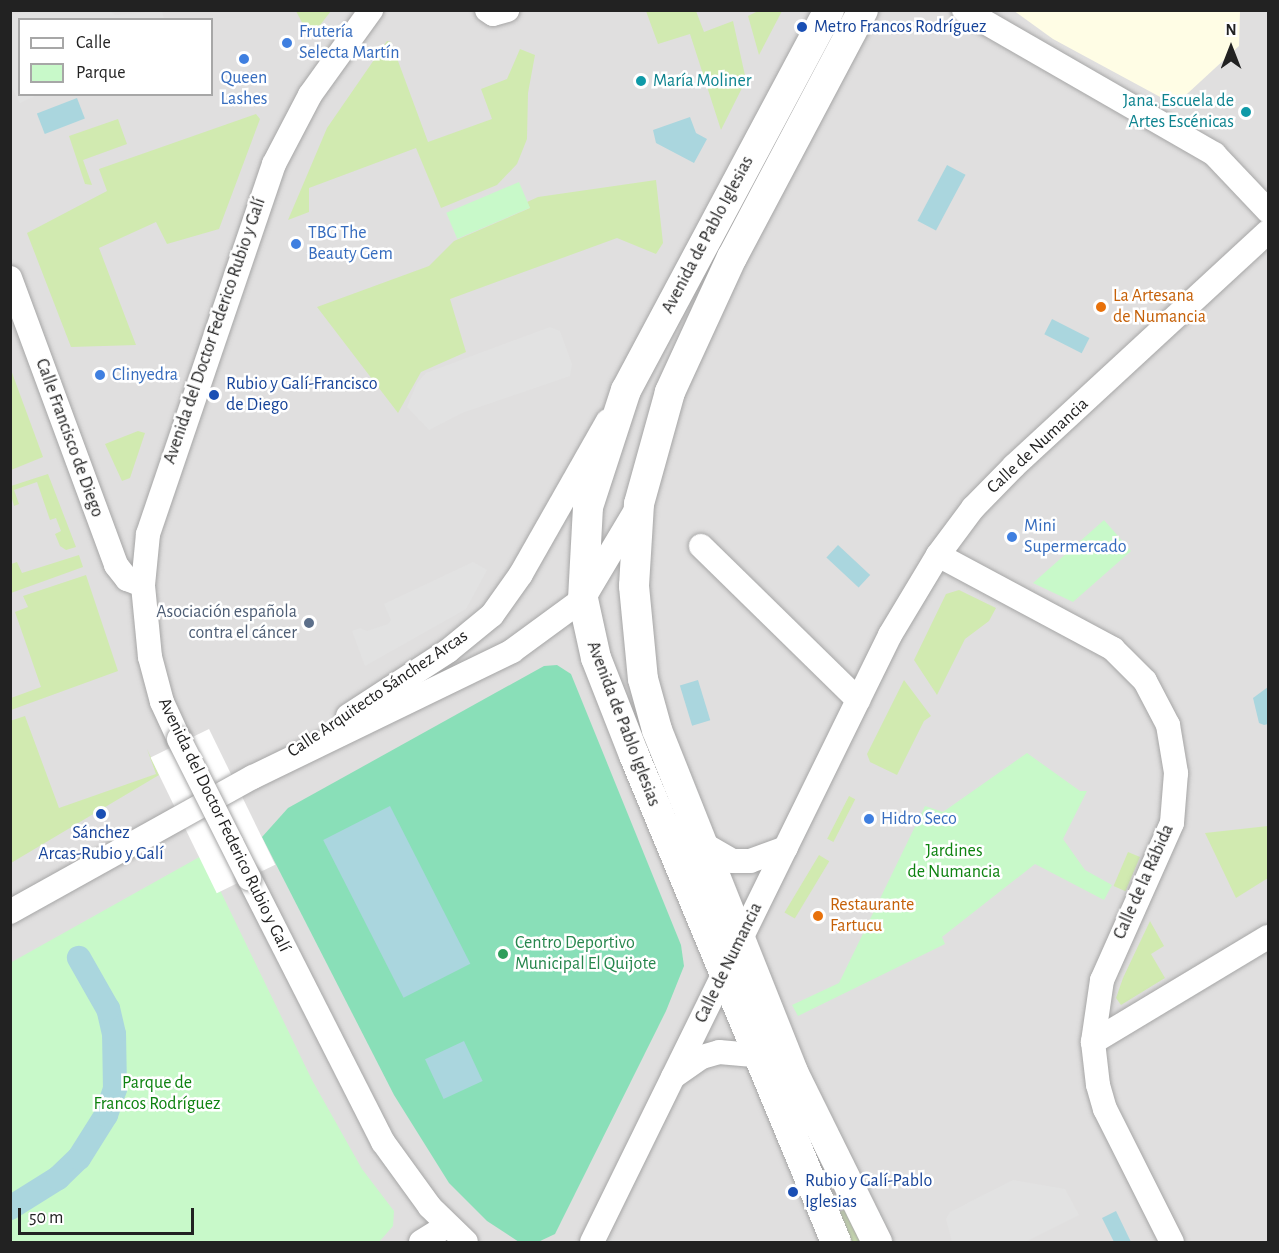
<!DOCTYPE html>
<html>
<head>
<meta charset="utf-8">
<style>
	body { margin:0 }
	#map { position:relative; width:1279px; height:1253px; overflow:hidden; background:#f2eee9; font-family:"Alegreya Sans",sans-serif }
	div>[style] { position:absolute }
	.residential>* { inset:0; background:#e0dfdf }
	.education>* { inset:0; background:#fffde5 }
	.grass>* { inset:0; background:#d1eab0; transform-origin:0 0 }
	.park>* { inset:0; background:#c8f9c9; transform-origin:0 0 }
	.pitch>* { inset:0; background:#89dfb8 }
	.parking>* { inset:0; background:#e2e2e2 }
	.water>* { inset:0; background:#aad6de; transform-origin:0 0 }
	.pier>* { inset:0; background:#fff; transform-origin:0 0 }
	.canal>* { height:24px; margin:-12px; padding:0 12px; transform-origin:12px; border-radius:12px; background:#aad6de }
	.roads { filter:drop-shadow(0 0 2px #a6a6a6) drop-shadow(0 0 2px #a6a6a6) }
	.minor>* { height:24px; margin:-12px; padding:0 12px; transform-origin:12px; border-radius:12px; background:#fff }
	.tertiary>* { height:30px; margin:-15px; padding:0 15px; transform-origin:15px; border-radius:15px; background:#fff }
	.bridges { filter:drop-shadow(0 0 2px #a6a6a6) drop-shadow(0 0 2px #a6a6a6) }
	.minor-bridge>* { height:24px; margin:-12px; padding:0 12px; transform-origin:12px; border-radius:12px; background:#fff }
	.dots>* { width:16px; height:16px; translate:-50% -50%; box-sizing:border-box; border:3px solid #fff; border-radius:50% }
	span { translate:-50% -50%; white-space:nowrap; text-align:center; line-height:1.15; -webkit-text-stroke:5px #fff; paint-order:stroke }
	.transit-label { font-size:18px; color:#164399 }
	.left { translate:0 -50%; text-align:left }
	.shop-label { font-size:18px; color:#366cbe }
	.culture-label { font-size:18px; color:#0d838f }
	.right { translate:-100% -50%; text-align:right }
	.street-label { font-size:18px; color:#222 }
	.food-label { font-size:18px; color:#c56008 }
	.service-label { font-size:18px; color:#4e5e75 }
	.park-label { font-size:18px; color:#0e8210 }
	.leisure-label { font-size:18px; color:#27864d }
	.frame { position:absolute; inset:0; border:12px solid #222; pointer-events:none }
	.legend { position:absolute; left:18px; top:18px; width:195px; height:78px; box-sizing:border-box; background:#fff; border:2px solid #a7a7a7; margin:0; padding:8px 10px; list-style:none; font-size:18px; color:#222 }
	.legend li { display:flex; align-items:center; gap:12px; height:30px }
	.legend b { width:30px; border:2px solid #a7a7a7 }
	.north { position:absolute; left:1201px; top:18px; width:60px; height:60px; -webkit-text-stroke:4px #fff; paint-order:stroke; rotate:0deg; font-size:16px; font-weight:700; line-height:24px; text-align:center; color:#222 }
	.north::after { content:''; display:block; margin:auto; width:21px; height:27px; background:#222; clip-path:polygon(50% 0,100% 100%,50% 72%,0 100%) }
	.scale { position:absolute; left:18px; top:1208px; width:176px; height:27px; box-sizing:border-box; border:3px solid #222; border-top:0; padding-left:8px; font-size:18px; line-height:21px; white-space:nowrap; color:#222; -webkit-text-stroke:4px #fff; paint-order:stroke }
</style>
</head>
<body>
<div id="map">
	<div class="residential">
		<i style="clip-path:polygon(evenodd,10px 11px,1268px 11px,1268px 1242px,11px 1242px,10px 11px,20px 20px,212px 20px,212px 94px,20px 94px,20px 20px)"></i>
	</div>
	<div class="education">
		<i style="clip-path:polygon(1013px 10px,1240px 11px,1239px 46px,1175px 105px,1053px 39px)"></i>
	</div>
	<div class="grass">
		<i style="clip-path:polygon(296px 11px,331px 11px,310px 38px)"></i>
		<i style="clip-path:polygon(646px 11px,696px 11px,704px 32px,733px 21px,746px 80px,721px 130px,690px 34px,658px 44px)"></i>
		<i style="clip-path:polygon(758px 11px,782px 11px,759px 55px,748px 16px)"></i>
		<i style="clip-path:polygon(387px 41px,391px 42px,428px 142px,492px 119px,481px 89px,507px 79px,520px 49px,535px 55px,528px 93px,527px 139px,517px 164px,497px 185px,441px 208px,416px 148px,309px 188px,309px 212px,288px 220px,327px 128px)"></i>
		<i style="clip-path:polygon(256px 114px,260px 119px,219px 229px,167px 244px,156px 222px,99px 248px,136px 345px,71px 347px,27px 233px,107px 191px,99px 169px)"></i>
		<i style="clip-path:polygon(118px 119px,127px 144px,83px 160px,92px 185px,85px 184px,69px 136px)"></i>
		<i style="clip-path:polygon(656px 180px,663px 243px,656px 254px,617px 238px,450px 299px,466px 352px,421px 372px,398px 413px,317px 307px,429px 266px,454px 241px,530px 208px,527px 202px,538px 197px)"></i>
		<i style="clip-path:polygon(11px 370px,43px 457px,11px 470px,10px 470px)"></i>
		<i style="clip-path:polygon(138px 431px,145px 433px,130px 478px,122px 481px,105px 444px)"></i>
		<i style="clip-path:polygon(48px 474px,76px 547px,66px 550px,60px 546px,55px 534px,61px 531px,56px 518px,50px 520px,37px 482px,14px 490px,19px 504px,14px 506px,11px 495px,11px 486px)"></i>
		<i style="clip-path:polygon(79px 555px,83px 567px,11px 593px,11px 564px,17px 562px,22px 573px)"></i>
		<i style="clip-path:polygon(86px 575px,118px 671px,11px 710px,11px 698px,41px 687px,15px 612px,28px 607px,23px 596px)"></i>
		<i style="clip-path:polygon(959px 590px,996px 608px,989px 621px,965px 639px,937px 695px,914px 660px,946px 594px)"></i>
		<i style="clip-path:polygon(904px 680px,931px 716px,924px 721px,897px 775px,870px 762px,867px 754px)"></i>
		<i style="clip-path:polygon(25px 716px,59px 808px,156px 774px,147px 749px,159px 775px,11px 863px,10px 721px)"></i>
		<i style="left:849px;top:796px;width:7px;height:48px;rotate:27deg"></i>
		<i style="clip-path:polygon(1268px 826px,1268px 878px,1236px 898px,1205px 833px)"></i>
		<i style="left:1128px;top:852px;width:13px;height:37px;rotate:23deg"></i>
		<i style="left:819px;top:855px;width:12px;height:67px;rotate:31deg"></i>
		<i style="clip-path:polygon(1150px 921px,1164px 946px,1151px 954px,1165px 978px,1121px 1005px,1116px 998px,1123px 978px)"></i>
		<i style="clip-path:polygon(844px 1210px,860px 1242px,851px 1242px,838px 1213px)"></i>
	</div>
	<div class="park">
		<i style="left:519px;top:182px;width:28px;height:79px;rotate:67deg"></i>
		<i style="clip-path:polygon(1104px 520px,1131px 551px,1073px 602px,1033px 583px)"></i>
		<i style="clip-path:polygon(1027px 753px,1080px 791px,1087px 791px,1063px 839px,1085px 870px,1112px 885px,1104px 900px,1035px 864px,942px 937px,945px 944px,798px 1016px,792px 1005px,839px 983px,925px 806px,943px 812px)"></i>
		<i style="clip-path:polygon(203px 855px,312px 1080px,362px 1169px,394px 1211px,393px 1226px,379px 1242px,11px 1242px,10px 963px)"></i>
	</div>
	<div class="pitch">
		<i style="clip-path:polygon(557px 665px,571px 674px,681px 945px,684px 966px,666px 1011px,555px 1234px,538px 1242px,519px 1242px,487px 1221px,449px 1183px,394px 1095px,262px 837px,288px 808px,544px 666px)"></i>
	</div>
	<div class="parking">
		<i style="clip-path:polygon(34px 10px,110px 11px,115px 15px,162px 11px,164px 19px,20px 20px,20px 94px,37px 95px,20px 103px,11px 86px,11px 15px)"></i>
		<i style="clip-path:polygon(550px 327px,560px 331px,572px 364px,570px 376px,462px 413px,429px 430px,407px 407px,417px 383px,426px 373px)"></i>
		<i style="clip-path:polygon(473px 562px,487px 570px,466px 609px,365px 666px,352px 631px,360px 628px,367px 631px,388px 624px,391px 620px,384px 604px)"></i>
		<i style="clip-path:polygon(1013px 1180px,1065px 1189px,1079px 1215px,1025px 1242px,952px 1242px,946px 1219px,950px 1212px)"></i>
	</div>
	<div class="water">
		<i style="left:77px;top:98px;width:22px;height:43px;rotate:69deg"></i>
		<i style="clip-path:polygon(690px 117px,696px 133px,707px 139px,694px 163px,656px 143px,653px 130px)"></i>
		<i style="left:947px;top:165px;width:21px;height:63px;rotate:28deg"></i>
		<i style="left:1052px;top:319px;width:42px;height:17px;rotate:27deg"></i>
		<i style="left:838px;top:545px;width:44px;height:17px;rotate:43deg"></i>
		<i style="left:698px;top:680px;width:42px;height:19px;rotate:73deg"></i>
		<i style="clip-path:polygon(1268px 687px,1268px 724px,1264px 725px,1259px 723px,1253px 698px)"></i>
		<i style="left:390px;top:806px;width:177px;height:75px;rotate:63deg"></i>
		<i style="left:464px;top:1041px;width:44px;height:43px;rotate:65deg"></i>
		<i style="clip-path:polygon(1116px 1211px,1131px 1242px,1114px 1242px,1102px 1218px)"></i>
	</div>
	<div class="pier">
		<i style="left:209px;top:729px;width:151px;height:65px;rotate:64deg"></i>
	</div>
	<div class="canal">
		<i style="left:10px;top:1208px;width:57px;rotate:-32deg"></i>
		<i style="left:58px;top:1178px;width:29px;rotate:-44deg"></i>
		<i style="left:79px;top:1158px;width:51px;rotate:-57.9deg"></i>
		<i style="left:106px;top:1115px;width:28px;rotate:-71deg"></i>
		<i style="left:115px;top:1089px;width:55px;rotate:-91deg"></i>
		<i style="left:114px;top:1034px;width:26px;rotate:-103deg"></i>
		<i style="left:108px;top:1009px;width:59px;rotate:-119.6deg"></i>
	</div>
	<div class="roads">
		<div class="minor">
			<i style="left:487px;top:10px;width:7px;rotate:34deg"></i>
			<i style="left:493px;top:14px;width:15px;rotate:-16deg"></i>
			<i style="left:964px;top:10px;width:289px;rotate:29.9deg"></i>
			<i style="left:1214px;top:154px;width:79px;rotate:46.5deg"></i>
			<i style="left:10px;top:278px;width:306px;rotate:69.7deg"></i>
			<i style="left:116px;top:565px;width:18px;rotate:52deg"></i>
			<i style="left:127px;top:579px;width:17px;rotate:21deg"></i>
			<i style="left:701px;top:546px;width:220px;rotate:44.4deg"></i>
			<i style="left:938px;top:555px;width:199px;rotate:28.2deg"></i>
			<i style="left:1113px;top:649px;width:45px;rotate:45deg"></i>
			<i style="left:1145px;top:681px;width:50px;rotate:62.4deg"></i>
			<i style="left:1168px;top:725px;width:49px;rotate:80.5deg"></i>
			<i style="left:1176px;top:773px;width:50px;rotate:94.6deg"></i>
			<i style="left:1172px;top:823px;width:172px;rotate:114deg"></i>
			<i style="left:1102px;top:980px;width:63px;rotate:98.3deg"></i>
			<i style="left:1093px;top:1042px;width:43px;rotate:83.4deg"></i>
			<i style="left:1098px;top:1085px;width:25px;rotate:74deg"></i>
			<i style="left:1105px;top:1109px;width:149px;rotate:63.3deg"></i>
			<i style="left:348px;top:716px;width:119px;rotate:-33deg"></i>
			<i style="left:448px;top:651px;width:57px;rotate:-39.3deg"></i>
			<i style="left:492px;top:615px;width:50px;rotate:-54.7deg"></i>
			<i style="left:521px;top:574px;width:176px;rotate:-60.4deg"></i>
			<i style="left:179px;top:739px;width:41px;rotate:-114.7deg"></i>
			<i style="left:162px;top:702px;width:47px;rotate:-104.9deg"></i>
			<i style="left:150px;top:657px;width:72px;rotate:-95.6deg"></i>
			<i style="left:143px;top:585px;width:51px;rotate:-84.4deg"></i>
			<i style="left:148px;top:534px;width:391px;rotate:-71.2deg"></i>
			<i style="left:274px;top:164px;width:78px;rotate:-62.4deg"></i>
			<i style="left:310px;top:95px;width:105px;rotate:-54.3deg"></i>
			<i style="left:703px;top:844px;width:34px;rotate:30deg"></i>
			<i style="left:733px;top:861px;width:17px"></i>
			<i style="left:750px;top:861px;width:38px;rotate:-20deg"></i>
			<i style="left:249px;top:878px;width:296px;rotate:63.1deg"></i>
			<i style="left:383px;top:1142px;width:80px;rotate:54.1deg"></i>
			<i style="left:430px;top:1207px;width:50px;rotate:44.2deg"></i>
			<i style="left:10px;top:912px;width:278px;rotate:-29.1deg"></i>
			<i style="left:253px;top:777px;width:288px;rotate:-25.9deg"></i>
			<i style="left:512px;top:651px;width:88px;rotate:-36.2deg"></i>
			<i style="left:583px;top:599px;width:109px;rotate:-59.2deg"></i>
			<i style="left:1093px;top:1042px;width:204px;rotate:-31deg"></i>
			<i style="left:673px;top:1077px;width:35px;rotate:-35deg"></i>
			<i style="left:702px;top:1057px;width:18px;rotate:-16deg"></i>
			<i style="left:719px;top:1052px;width:37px;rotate:5deg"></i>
			<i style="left:421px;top:1242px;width:31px;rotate:-32deg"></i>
			<i style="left:592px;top:1242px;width:676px;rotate:-63.85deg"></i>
			<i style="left:890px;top:635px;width:93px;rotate:-59deg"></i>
			<i style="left:938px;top:555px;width:59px;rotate:-53.3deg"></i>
			<i style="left:973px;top:508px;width:59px;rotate:-45.7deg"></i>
			<i style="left:1014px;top:466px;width:345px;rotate:-42.7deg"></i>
		</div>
		<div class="tertiary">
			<i style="left:829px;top:10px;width:431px;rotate:118.1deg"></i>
			<i style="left:626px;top:390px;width:123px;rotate:108deg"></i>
			<i style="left:588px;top:507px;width:92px;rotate:93.1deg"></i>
			<i style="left:583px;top:599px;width:60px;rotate:77.6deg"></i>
			<i style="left:596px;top:658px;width:104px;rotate:68.6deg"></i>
			<i style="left:634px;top:755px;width:527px;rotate:67.47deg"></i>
			<i style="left:863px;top:10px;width:280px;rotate:117.9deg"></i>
			<i style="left:732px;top:257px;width:149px;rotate:114.7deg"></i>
			<i style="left:670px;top:392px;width:116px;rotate:105.5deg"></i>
			<i style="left:639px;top:504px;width:82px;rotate:93.5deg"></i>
			<i style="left:634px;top:586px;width:93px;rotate:84.5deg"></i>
			<i style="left:643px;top:679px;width:53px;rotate:74.6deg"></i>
			<i style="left:657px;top:730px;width:368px;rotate:68.3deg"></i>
			<i style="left:793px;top:1072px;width:190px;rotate:63.7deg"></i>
		</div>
	</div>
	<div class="bridges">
		<div class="minor-bridge">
			<i style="left:179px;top:739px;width:156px;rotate:63.3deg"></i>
		</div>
	</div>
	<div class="dots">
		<i style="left:802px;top:27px;background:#1a4fb4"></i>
		<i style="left:287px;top:43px;background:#3f7fe0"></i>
		<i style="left:244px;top:59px;background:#3f7fe0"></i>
		<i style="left:641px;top:81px;background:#0f9aa8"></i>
		<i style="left:1246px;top:112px;background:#0f9aa8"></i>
		<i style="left:296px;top:244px;background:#3f7fe0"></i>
		<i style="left:1101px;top:307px;background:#e8710a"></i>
		<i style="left:100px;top:375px;background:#3f7fe0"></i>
		<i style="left:214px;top:395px;background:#1a4fb4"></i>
		<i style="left:1012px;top:537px;background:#3f7fe0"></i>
		<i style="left:309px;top:623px;background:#5c6f8a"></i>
		<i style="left:101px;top:814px;background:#1a4fb4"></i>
		<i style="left:869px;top:819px;background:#3f7fe0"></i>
		<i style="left:818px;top:916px;background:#e8710a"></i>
		<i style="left:503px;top:954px;background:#2e9e5b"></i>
		<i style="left:793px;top:1192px;background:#1a4fb4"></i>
	</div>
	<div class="transit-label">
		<span class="left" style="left:814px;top:27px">Metro Francos Rodríguez</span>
		<span class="left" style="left:226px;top:395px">Rubio y Galí-Francisco<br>de Diego</span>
		<span style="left:101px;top:844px">Sánchez<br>Arcas-Rubio y Galí</span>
		<span class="left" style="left:805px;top:1192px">Rubio y Galí-Pablo<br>Iglesias</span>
	</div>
	<div class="shop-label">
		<span class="left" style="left:299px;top:43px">Frutería<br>Selecta Martín</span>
		<span style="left:244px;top:89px">Queen<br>Lashes</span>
		<span class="left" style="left:308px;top:244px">TBG The<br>Beauty Gem</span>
		<span class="left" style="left:112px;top:375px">Clinyedra</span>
		<span class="left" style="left:1024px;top:537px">Mini<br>Supermercado</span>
		<span class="left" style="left:881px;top:819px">Hidro Seco</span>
	</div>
	<div class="culture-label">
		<span class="left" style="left:653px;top:81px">María Moliner</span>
		<span class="right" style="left:1234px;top:112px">Jana. Escuela de<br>Artes Escénicas</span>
	</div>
	<div class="street-label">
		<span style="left:708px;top:235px;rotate:-62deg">Avenida de Pablo Iglesias</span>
		<span style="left:215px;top:331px;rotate:-71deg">Avenida del Doctor Federico Rubio y Galí</span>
		<span style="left:69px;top:438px;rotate:70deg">Calle Francisco de Diego</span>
		<span style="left:1038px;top:446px;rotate:-43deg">Calle de Numancia</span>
		<span style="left:378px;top:694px;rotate:-34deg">Calle Arquitecto Sánchez Arcas</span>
		<span style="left:623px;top:724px;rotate:69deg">Avenida de Pablo Iglesias</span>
		<span style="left:224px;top:825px;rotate:64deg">Avenida del Doctor Federico Rubio y Galí</span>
		<span style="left:1144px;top:882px;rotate:-66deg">Calle de la Rábida</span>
		<span style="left:729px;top:963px;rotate:-64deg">Calle de Numancia</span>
	</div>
	<div class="food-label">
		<span class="left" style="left:1113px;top:307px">La Artesana<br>de Numancia</span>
		<span class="left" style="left:830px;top:916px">Restaurante<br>Fartucu</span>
	</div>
	<div class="service-label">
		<span class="right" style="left:297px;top:623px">Asociación española<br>contra el cáncer</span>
	</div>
	<div class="park-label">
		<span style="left:954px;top:862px">Jardines<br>de Numancia</span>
		<span style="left:157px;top:1094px">Parque de<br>Francos Rodríguez</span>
	</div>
	<div class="leisure-label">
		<span class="left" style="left:515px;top:954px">Centro Deportivo<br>Municipal El Quijote</span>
	</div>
	<div class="frame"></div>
	<ul class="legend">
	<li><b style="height:8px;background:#fff"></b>Calle</li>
	<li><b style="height:16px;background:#c8f9c9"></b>Parque</li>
	</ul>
	<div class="north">N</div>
	<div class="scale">50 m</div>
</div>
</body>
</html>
